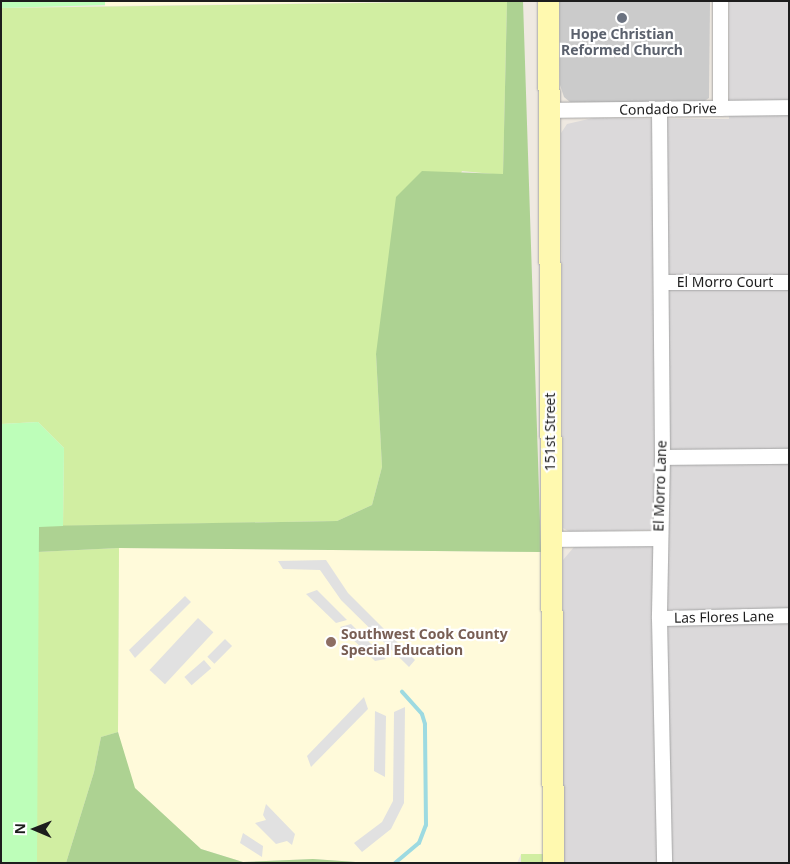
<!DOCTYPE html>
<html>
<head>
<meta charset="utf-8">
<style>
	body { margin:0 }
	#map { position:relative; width:790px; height:864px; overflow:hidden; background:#efe9e1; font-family:"Noto Sans",sans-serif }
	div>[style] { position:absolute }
	.residential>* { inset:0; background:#dbd9da }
	.education>* { inset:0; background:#fffada }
	.religious>* { inset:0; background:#cbcbcb }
	.grass>* { inset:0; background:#d1eea2; transform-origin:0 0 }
	.forest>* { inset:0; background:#add292 }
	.park>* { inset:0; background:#bdfeb9 }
	.parking>* { inset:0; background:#e1e1e1; transform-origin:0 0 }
	.stream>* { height:4px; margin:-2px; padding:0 2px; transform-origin:2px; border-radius:2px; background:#9ddae1 }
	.roads { filter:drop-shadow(0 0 1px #a4a4a4) drop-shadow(0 0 1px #a4a4a4) }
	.street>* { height:15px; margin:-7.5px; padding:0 7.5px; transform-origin:7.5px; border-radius:7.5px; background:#fff }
	.secondary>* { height:21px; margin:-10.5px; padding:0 10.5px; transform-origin:10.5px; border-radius:10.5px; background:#fff9af }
	.dots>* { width:14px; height:14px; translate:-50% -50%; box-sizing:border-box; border:2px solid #fff; border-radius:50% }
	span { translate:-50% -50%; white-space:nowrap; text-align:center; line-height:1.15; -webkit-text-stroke:4.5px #fff; paint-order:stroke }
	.worship-label { font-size:14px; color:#5b616d; font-weight:700 }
	.street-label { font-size:14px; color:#1d1d1d }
	.education-label { font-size:14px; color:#785e54; font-weight:700 }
	.left { translate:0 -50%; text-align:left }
	.frame { position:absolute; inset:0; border:2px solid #1d1d1d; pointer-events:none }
	.north { position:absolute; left:10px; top:804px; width:50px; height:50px; -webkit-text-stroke:4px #fff; paint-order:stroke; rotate:271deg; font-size:14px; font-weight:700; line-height:20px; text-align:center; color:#1d1d1d }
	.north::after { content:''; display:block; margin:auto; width:18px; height:22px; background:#1d1d1d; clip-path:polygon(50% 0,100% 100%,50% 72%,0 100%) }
</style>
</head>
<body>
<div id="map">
	<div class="residential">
		<i style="clip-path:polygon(729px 1px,789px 1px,789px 863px,562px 863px,563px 560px,574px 547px,650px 545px,668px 539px,649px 530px,570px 532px,563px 528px,561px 133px,567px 124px,593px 118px,729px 119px)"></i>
	</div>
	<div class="education">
		<i style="clip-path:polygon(105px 1px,465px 1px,105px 6px)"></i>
		<i style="clip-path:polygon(119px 548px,541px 552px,548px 854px,521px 854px,517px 863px,370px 863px,313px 859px,243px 862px,201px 849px,134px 788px,125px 764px,118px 732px)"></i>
	</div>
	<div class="religious">
		<i style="clip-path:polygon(559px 1px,710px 1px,709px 98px,703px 102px,570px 102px,564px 97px,560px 85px)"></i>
	</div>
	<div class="grass">
		<i style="clip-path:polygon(507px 1px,503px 175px,462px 171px,376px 354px,382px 467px,372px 505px,337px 521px,63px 526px,64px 448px,38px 422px,1px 424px,1px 8px)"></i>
		<i style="clip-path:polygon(119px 548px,118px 732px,101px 737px,94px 772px,66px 863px,37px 863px,37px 552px)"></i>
		<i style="left:521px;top:854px;width:27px;height:9px"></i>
	</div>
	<div class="forest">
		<i style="clip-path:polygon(507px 1px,523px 1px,541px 552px,119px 548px,37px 552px,39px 526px,337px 521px,372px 505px,382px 467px,376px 354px,396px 197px,422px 171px,503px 174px)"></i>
		<i style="clip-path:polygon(118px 732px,135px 788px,201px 849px,243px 862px,313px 859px,370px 863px,66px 863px,94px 772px,101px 737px)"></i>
	</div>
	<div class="park">
		<i style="clip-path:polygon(1px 1px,105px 1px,105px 5px,1px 8px)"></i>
		<i style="clip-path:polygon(38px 422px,64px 448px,63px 526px,39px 527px,37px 863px,1px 863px,1px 424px)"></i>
	</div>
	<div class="parking">
		<i style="clip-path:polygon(326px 560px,348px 593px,415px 660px,409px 667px,341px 600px,320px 570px,283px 569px,278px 561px)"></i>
		<i style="clip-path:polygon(317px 590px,347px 620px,336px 623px,306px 594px)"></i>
		<i style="clip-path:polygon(185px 596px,191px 602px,135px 658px,129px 650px)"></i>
		<i style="left:198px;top:618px;width:21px;height:71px;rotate:43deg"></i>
		<i style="clip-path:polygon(351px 624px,386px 659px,375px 661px,340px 627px)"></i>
		<i style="left:225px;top:639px;width:10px;height:25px;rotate:45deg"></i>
		<i style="left:204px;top:660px;width:11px;height:26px;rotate:49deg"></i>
		<i style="clip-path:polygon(364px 697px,368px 709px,311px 767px,307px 756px)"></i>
		<i style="clip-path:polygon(405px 707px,404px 803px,391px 829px,362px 852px,354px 843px,382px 822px,393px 801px,394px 712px)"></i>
		<i style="clip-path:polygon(375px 711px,386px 716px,385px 777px,374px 771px)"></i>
		<i style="clip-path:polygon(266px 804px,295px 834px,292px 845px,287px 841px,276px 844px,255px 823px,266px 820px,263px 815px)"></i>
		<i style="clip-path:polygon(243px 833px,263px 846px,262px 857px,240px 843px)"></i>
	</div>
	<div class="stream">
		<i style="left:395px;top:863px;width:31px;rotate:-40deg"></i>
		<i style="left:419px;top:843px;width:19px;rotate:-69deg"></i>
		<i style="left:426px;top:825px;width:101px;rotate:-90.6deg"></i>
		<i style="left:425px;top:724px;width:10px;rotate:-107deg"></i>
		<i style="left:422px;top:714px;width:30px;rotate:-132deg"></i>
	</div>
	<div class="roads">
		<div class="street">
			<i style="left:720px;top:1px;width:107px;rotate:90deg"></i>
			<i style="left:548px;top:110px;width:241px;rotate:-0.7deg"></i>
			<i style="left:659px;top:110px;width:347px;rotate:89.5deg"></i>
			<i style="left:662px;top:457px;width:161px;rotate:91.1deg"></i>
			<i style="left:659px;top:618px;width:245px;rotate:88.8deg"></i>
			<i style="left:661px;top:282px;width:128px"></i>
			<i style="left:662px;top:457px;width:127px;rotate:-0.5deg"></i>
			<i style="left:551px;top:539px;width:108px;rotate:-0.5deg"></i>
			<i style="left:659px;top:618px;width:130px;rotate:-1.3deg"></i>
		</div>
		<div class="secondary">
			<i style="left:548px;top:1px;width:862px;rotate:89.67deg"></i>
		</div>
	</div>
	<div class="dots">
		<i style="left:622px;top:18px;background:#6b7280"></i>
		<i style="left:331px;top:642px;background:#8d6e63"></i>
	</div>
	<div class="worship-label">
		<span style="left:622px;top:42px">Hope Christian<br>Reformed Church</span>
	</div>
	<div class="street-label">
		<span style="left:668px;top:109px;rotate:-1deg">Condado Drive</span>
		<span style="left:725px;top:282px">El Morro Court</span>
		<span style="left:550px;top:432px;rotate:-90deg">151st Street</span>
		<span style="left:660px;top:486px;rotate:-88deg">El Morro Lane</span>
		<span style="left:724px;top:617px;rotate:-1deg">Las Flores Lane</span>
	</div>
	<div class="education-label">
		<span class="left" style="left:341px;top:642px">Southwest Cook County<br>Special Education</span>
	</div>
	<div class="frame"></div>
	<div class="north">N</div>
</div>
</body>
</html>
